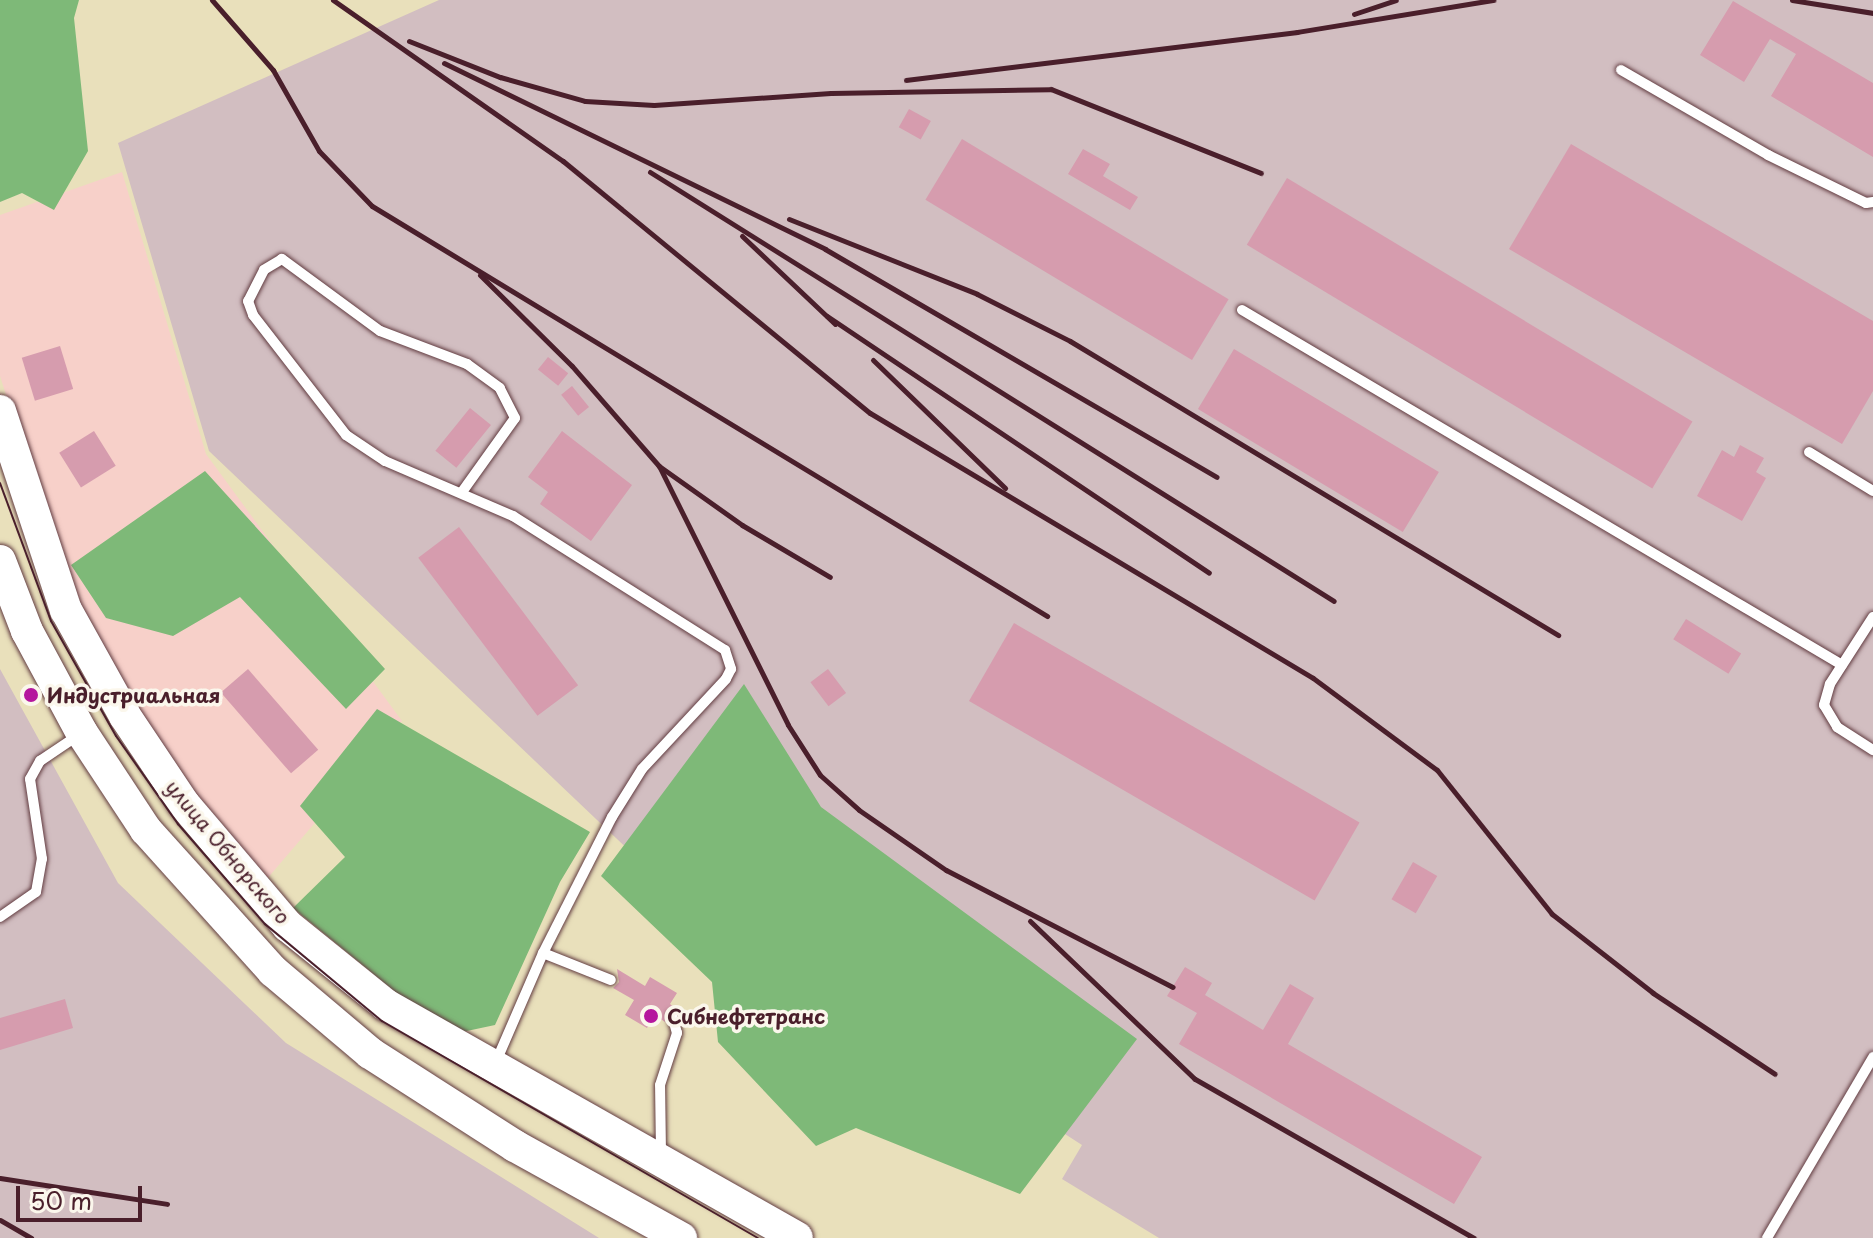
<!DOCTYPE html>
<html>
<head>
<meta charset="utf-8">
<style>
	body { margin:0 }
	#map { position:relative; width:1873px; height:1238px; overflow:hidden; background:#e9e0bb; font-family:"Playpen Sans",sans-serif }
	div>[style] { position:absolute }
	.built>* { inset:0; background:#f7d0c9 }
	.industrial>* { inset:0; background:#d2bec1 }
	.forest>* { inset:0; background:#7eb978 }
	.building>* { inset:0; background:#d69cae; transform-origin:0 0 }
	.roads { filter:drop-shadow(0 0 2px #623c41) drop-shadow(0 0 2px #623c41) }
	.service>* { height:10px; margin:-5px; padding:0 5px; transform-origin:5px; border-radius:5px; background:#fff }
	.primary>* { height:32px; margin:-16px; padding:0 16px; transform-origin:16px; border-radius:16px; background:#fff }
	.tram>* { height:2px; margin:-1px; padding:0 1px; transform-origin:1px; border-radius:1px; background:#4a1f2b }
	.rail>* { height:5px; margin:-2.5px; padding:0 2.5px; transform-origin:2.5px; border-radius:2.5px; background:#4a1f2b }
	.dots>* { width:22px; height:22px; translate:-50% -50%; box-sizing:border-box; border:4px solid #fbf7ec; border-radius:50% }
	span { translate:-50% -50%; white-space:nowrap; text-align:center; line-height:1.15; -webkit-text-stroke:7px #fbf7ec; paint-order:stroke }
	.poi-label { font-size:20px; color:#4a1f2b; font-weight:700 }
	.left { translate:0 -50%; text-align:left }
	.street-label { font-size:20px; color:#4a1f2b }
	.scale { position:absolute; left:16px; top:1186px; width:126px; height:36px; box-sizing:border-box; border:4px solid #4a1f2b; border-top:0; padding-left:10px; font-size:24px; line-height:28px; white-space:nowrap; color:#4a1f2b; -webkit-text-stroke:6px #fbf7ec; paint-order:stroke }
</style>
</head>
<body>
<div id="map">
	<div class="built">
		<i style="clip-path:polygon(122px 172px,206px 454px,402px 721px,266px 880px,194px 796px,135px 714px,63px 573px,0 376px,0 215px)"></i>
	</div>
	<div class="industrial">
		<i style="clip-path:polygon(439px 0,1873px 0,1873px 1238px,1159px 1238px,1062px 1179px,1082px 1145px,637px 858px,209px 451px,118px 143px)"></i>
		<i style="clip-path:polygon(0 669px,118px 883px,286px 1043px,599px 1238px,0 1238px)"></i>
	</div>
	<div class="forest">
		<i style="clip-path:polygon(0 0,79px 0,74px 18px,88px 151px,54px 210px,22px 193px,0 202px)"></i>
		<i style="clip-path:polygon(205px 471px,385px 669px,346px 709px,240px 597px,173px 636px,106px 618px,71px 565px)"></i>
		<i style="clip-path:polygon(744px 684px,821px 807px,1137px 1039px,1020px 1194px,856px 1128px,816px 1146px,718px 1042px,712px 982px,601px 876px)"></i>
		<i style="clip-path:polygon(377px 709px,590px 832px,560px 882px,495px 1025px,448px 1035px,293px 908px,345px 857px,300px 806px)"></i>
	</div>
	<div class="building">
		<i style="clip-path:polygon(1733px 1px,1873px 83px,1873px 157px,1771px 96px,1796px 54px,1770px 39px,1744px 82px,1700px 55px)"></i>
		<i style="left:909px;top:109px;width:25px;height:21px;rotate:29deg"></i>
		<i style="left:962px;top:139px;width:311px;height:71px;rotate:31deg"></i>
		<i style="clip-path:polygon(1571px 144px,1873px 321px,1873px 391px,1842px 444px,1509px 249px)"></i>
		<i style="clip-path:polygon(1083px 149px,1110px 164px,1103px 176px,1138px 197px,1130px 210px,1068px 174px)"></i>
		<i style="left:1287px;top:178px;width:473px;height:78px;rotate:31deg"></i>
		<i style="left:60px;top:346px;width:45px;height:40px;rotate:73deg"></i>
		<i style="left:1234px;top:349px;width:239px;height:70px;rotate:31deg"></i>
		<i style="left:548px;top:357px;width:26px;height:16px;rotate:39deg"></i>
		<i style="left:572px;top:386px;width:27px;height:14px;rotate:51deg"></i>
		<i style="left:470px;top:408px;width:27px;height:55px;rotate:39deg"></i>
		<i style="left:94px;top:431px;width:41px;height:41px;rotate:58deg"></i>
		<i style="clip-path:polygon(562px 431px,632px 485px,591px 541px,540px 504px,548px 492px,528px 477px)"></i>
		<i style="clip-path:polygon(1740px 445px,1764px 458px,1756px 472px,1766px 478px,1742px 521px,1697px 496px,1722px 450px,1734px 457px)"></i>
		<i style="left:459px;top:527px;width:198px;height:51px;rotate:53deg"></i>
		<i style="left:1686px;top:619px;width:65px;height:24px;rotate:32deg"></i>
		<i style="left:1014px;top:623px;width:399px;height:90px;rotate:30deg"></i>
		<i style="left:248px;top:669px;width:107px;height:36px;rotate:49deg"></i>
		<i style="left:828px;top:669px;width:30px;height:22px;rotate:53deg"></i>
		<i style="left:1413px;top:862px;width:28px;height:43px;rotate:30deg"></i>
		<i style="clip-path:polygon(1185px 967px,1212px 983px,1205px 995px,1263px 1030px,1290px 984px,1314px 998px,1288px 1044px,1482px 1157px,1454px 1204px,1179px 1044px,1197px 1013px,1167px 996px)"></i>
		<i style="clip-path:polygon(617px 969px,645px 986px,650px 977px,677px 993px,670px 1004px,676px 1009px,666px 1011px,665px 1022px,655px 1015px,647px 1028px,625px 1015px,634px 1000px,613px 988px,619px 982px)"></i>
		<i style="clip-path:polygon(65px 999px,73px 1028px,0 1050px,0 1018px)"></i>
	</div>
	<div class="roads">
		<div class="service">
			<i style="left:1621px;top:70px;width:170px;rotate:30deg"></i>
			<i style="left:1768px;top:155px;width:109px;rotate:26.1deg"></i>
			<i style="left:1866px;top:203px;width:7px;rotate:-8deg"></i>
			<i style="left:1242px;top:310px;width:697px;rotate:30.61deg"></i>
			<i style="left:1809px;top:452px;width:75px;rotate:31.4deg"></i>
			<i style="left:462px;top:492px;width:91px;rotate:-54.4deg"></i>
			<i style="left:515px;top:418px;width:34px;rotate:-117deg"></i>
			<i style="left:500px;top:388px;width:41px;rotate:-144deg"></i>
			<i style="left:467px;top:364px;width:93px;rotate:-159.2deg"></i>
			<i style="left:380px;top:331px;width:122px;rotate:-143.7deg"></i>
			<i style="left:282px;top:259px;width:21px;rotate:149deg"></i>
			<i style="left:264px;top:270px;width:35px;rotate:117deg"></i>
			<i style="left:248px;top:301px;width:15px;rotate:70deg"></i>
			<i style="left:253px;top:315px;width:152px;rotate:52.2deg"></i>
			<i style="left:346px;top:435px;width:47px;rotate:33.7deg"></i>
			<i style="left:385px;top:461px;width:139px;rotate:23.3deg"></i>
			<i style="left:513px;top:516px;width:251px;rotate:32.3deg"></i>
			<i style="left:725px;top:650px;width:20px;rotate:72deg"></i>
			<i style="left:731px;top:669px;width:11px;rotate:117deg"></i>
			<i style="left:726px;top:679px;width:123px;rotate:133deg"></i>
			<i style="left:642px;top:769px;width:57px;rotate:122deg"></i>
			<i style="left:612px;top:817px;width:153px;rotate:116.9deg"></i>
			<i style="left:1873px;top:617px;width:80px;rotate:122.7deg"></i>
			<i style="left:1830px;top:684px;width:22px;rotate:106deg"></i>
			<i style="left:1824px;top:705px;width:26px;rotate:59deg"></i>
			<i style="left:1837px;top:727px;width:43px;rotate:32.6deg"></i>
			<i style="left:0;top:917px;width:44px;rotate:-34.8deg"></i>
			<i style="left:36px;top:892px;width:34px;rotate:-80deg"></i>
			<i style="left:42px;top:859px;width:81px;rotate:-98.5deg"></i>
			<i style="left:30px;top:779px;width:21px;rotate:-61deg"></i>
			<i style="left:40px;top:761px;width:45px;rotate:-34deg"></i>
			<i style="left:495px;top:1064px;width:121px;rotate:-66.6deg"></i>
			<i style="left:543px;top:953px;width:73px;rotate:21.7deg"></i>
			<i style="left:661px;top:1153px;width:68px;rotate:-90.8deg"></i>
			<i style="left:660px;top:1085px;width:55px;rotate:-71.9deg"></i>
			<i style="left:677px;top:1033px;width:18px;rotate:-106deg"></i>
			<i style="left:1767px;top:1238px;width:210px;rotate:-59.6deg"></i>
		</div>
		<div class="primary">
			<i style="left:0;top:411px;width:210px;rotate:71.7deg"></i>
			<i style="left:66px;top:610px;width:121px;rotate:60.9deg"></i>
			<i style="left:125px;top:716px;width:106px;rotate:56.2deg"></i>
			<i style="left:184px;top:804px;width:160px;rotate:49.6deg"></i>
			<i style="left:288px;top:926px;width:126px;rotate:38.9deg"></i>
			<i style="left:386px;top:1005px;width:472px;rotate:29.5deg"></i>
			<i style="left:0;top:561px;width:75px;rotate:68.9deg"></i>
			<i style="left:27px;top:631px;width:116px;rotate:61.7deg"></i>
			<i style="left:82px;top:733px;width:116px;rotate:56.6deg"></i>
			<i style="left:146px;top:830px;width:190px;rotate:48deg"></i>
			<i style="left:273px;top:971px;width:127px;rotate:40.2deg"></i>
			<i style="left:370px;top:1053px;width:172px;rotate:32.7deg"></i>
			<i style="left:515px;top:1146px;width:190px;rotate:29deg"></i>
		</div>
	</div>
	<div class="tram">
		<i style="left:0;top:483px;width:147px;rotate:69.7deg"></i>
		<i style="left:51px;top:621px;width:132px;rotate:60.5deg"></i>
		<i style="left:116px;top:736px;width:108px;rotate:54.8deg"></i>
		<i style="left:178px;top:824px;width:133px;rotate:49deg"></i>
		<i style="left:265px;top:924px;width:152px;rotate:39.7deg"></i>
		<i style="left:382px;top:1021px;width:434px;rotate:30deg"></i>
	</div>
	<div class="rail">
		<i style="left:212px;top:0;width:93px;rotate:48.9deg"></i>
		<i style="left:273px;top:70px;width:93px;rotate:60.4deg"></i>
		<i style="left:319px;top:151px;width:76px;rotate:46.1deg"></i>
		<i style="left:372px;top:206px;width:790px;rotate:31.27deg"></i>
		<i style="left:333px;top:0;width:281px;rotate:35deg"></i>
		<i style="left:563px;top:161px;width:397px;rotate:39.4deg"></i>
		<i style="left:870px;top:413px;width:516px;rotate:30.89deg"></i>
		<i style="left:1313px;top:678px;width:154px;rotate:36.6deg"></i>
		<i style="left:1437px;top:770px;width:184px;rotate:51.4deg"></i>
		<i style="left:1552px;top:914px;width:128px;rotate:38deg"></i>
		<i style="left:1653px;top:993px;width:146px;rotate:33.6deg"></i>
		<i style="left:1792px;top:0;width:82px;rotate:9.1deg"></i>
		<i style="left:1354px;top:14px;width:44px;rotate:-18.4deg"></i>
		<i style="left:409px;top:41px;width:98px;rotate:21.6deg"></i>
		<i style="left:500px;top:77px;width:88px;rotate:15.8deg"></i>
		<i style="left:585px;top:101px;width:69px;rotate:3.3deg"></i>
		<i style="left:654px;top:105px;width:177px;rotate:-3.9deg"></i>
		<i style="left:831px;top:93px;width:220px;rotate:-1deg"></i>
		<i style="left:1051px;top:89px;width:226px;rotate:21.8deg"></i>
		<i style="left:444px;top:63px;width:424px;rotate:26deg"></i>
		<i style="left:825px;top:249px;width:453px;rotate:30.2deg"></i>
		<i style="left:906px;top:80px;width:394px;rotate:-7deg"></i>
		<i style="left:1297px;top:32px;width:199px;rotate:-9.3deg"></i>
		<i style="left:650px;top:172px;width:807px;rotate:32.1deg"></i>
		<i style="left:789px;top:219px;width:202px;rotate:21.7deg"></i>
		<i style="left:977px;top:294px;width:104px;rotate:26.8deg"></i>
		<i style="left:1070px;top:341px;width:570px;rotate:31.07deg"></i>
		<i style="left:742px;top:236px;width:128px;rotate:43.4deg"></i>
		<i style="left:480px;top:275px;width:129px;rotate:44.7deg"></i>
		<i style="left:572px;top:366px;width:133px;rotate:49deg"></i>
		<i style="left:659px;top:466px;width:102px;rotate:35.4deg"></i>
		<i style="left:742px;top:525px;width:102px;rotate:30.6deg"></i>
		<i style="left:827px;top:316px;width:460px;rotate:33.9deg"></i>
		<i style="left:873px;top:360px;width:184px;rotate:44.1deg"></i>
		<i style="left:659px;top:466px;width:289px;rotate:63.5deg"></i>
		<i style="left:788px;top:725px;width:59px;rotate:57.4deg"></i>
		<i style="left:820px;top:775px;width:52px;rotate:41.9deg"></i>
		<i style="left:859px;top:810px;width:106px;rotate:34.6deg"></i>
		<i style="left:946px;top:870px;width:255px;rotate:27.3deg"></i>
		<i style="left:1030px;top:921px;width:228px;rotate:43.8deg"></i>
		<i style="left:1195px;top:1079px;width:321px;rotate:29.7deg"></i>
		<i style="left:0;top:1178px;width:169px;rotate:8.8deg"></i>
		<i style="left:0;top:1220px;width:36px;rotate:30deg"></i>
	</div>
	<div class="dots">
		<i style="left:31px;top:695px;background:#b5179e"></i>
		<i style="left:651px;top:1016px;background:#b5179e"></i>
	</div>
	<div class="poi-label">
		<span class="left" style="left:47px;top:695px">Индустриальная</span>
		<span class="left" style="left:667px;top:1016px">Сибнефтетранс</span>
	</div>
	<div class="street-label">
		<span style="left:228px;top:852px;rotate:50deg">улица Обнорского</span>
	</div>
	<div class="scale">50 m</div>
</div>
</body>
</html>
